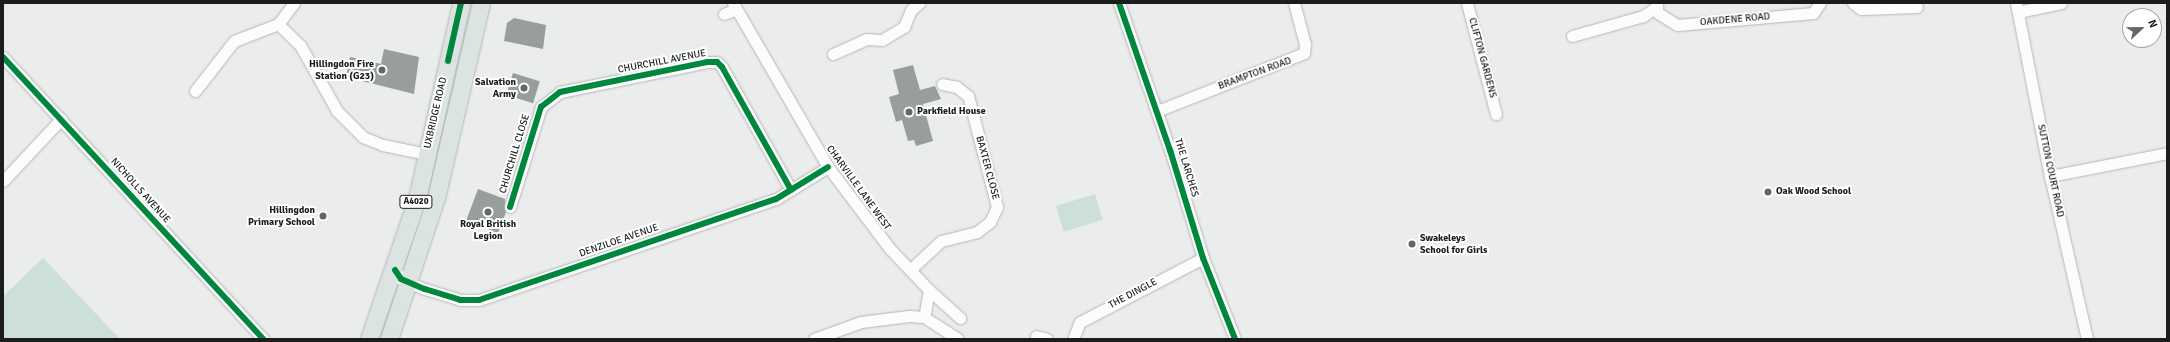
<!DOCTYPE html>
<html>
<head>
<meta charset="utf-8">
<style>
	body { margin:0 }
	#map { position:relative; width:2170px; height:342px; overflow:hidden; background:#ebedec; font-family:Signika,sans-serif }
	div>[style] { position:absolute }
	.green>* { inset:0; background:#cddfda; transform-origin:0 0 }
	.building>* { inset:0; background:#979e9c; transform-origin:0 0 }
	.roads { filter:drop-shadow(0 0 1px #b5b7b6) drop-shadow(0 0 1px #b5b7b6) }
	.street>* { height:11px; margin:-5.5px; padding:0 5.5px; transform-origin:5.5px; border-radius:5.5px; background:#fcfcfc }
	.primary>* { height:17px; margin:-8.5px; padding:0 8.5px; transform-origin:8.5px; border-radius:8.5px; background:#dbe4e2 }
	.cycleway>* { height:6px; margin:-3px; padding:0 3px; transform-origin:3px; border-radius:3px; background:#00873e }
	.dots>* { width:11px; height:11px; translate:-50% -50%; box-sizing:border-box; border:2px solid #fff; border-radius:50% }
	span { translate:-50% -50%; white-space:nowrap; text-align:center; line-height:1.15; -webkit-text-stroke:4px #fff; paint-order:stroke }
	.shield-label span { padding:1px 3px; background:#fff; border:1px solid; border-radius:3px; -webkit-text-stroke-width:0 }
	.shield-label { font-size:9px; color:#1b1d1d; font-weight:700 }
	.street-label { font-size:10px; color:#1b1d1d }
	.poi-label { font-size:10px; color:#1b1d1d; font-weight:700 }
	.right { translate:-100% -50%; text-align:right }
	.left { translate:0 -50%; text-align:left }
	.frame { position:absolute; inset:0; border:4px solid #1b1d1d; pointer-events:none }
	.north { position:absolute; left:2122px; top:8px; width:40px; height:40px; box-sizing:border-box; background:#fff; border:1px solid #a4a5a5; border-radius:50%; rotate:68deg; font-size:11px; font-weight:700; line-height:16px; text-align:center; color:#1b1d1d }
	.north::after { content:''; display:block; margin:auto; width:14px; height:18px; background:#646665; clip-path:polygon(50% 0,100% 100%,50% 72%,0 100%) }
</style>
</head>
<body>
<div id="map">
	<div class="green">
		<i style="left:1095px;top:194px;width:27px;height:41px;rotate:73deg"></i>
		<i style="clip-path:polygon(43px 258px,120px 339px,3px 339px,3px 296px)"></i>
	</div>
	<div class="building">
		<i style="clip-path:polygon(514px 18px,546px 25px,543px 49px,504px 41px,507px 23px)"></i>
		<i style="clip-path:polygon(384px 49px,419px 57px,414px 94px,346px 77px,350px 57px,381px 64px)"></i>
		<i style="clip-path:polygon(913px 65px,920px 90px,935px 86px,941px 99px,923px 104px,933px 141px,916px 146px,914px 140px,908px 141px,902px 120px,896px 122px,889px 97px,899px 94px,893px 70px)"></i>
		<i style="left:513px;top:73px;width:28px;height:23px;rotate:17deg"></i>
		<i style="clip-path:polygon(478px 189px,505px 199px,506px 212px,498px 233px,466px 221px)"></i>
	</div>
	<div class="roads">
		<div class="street">
			<i style="left:294px;top:3px;width:26px;rotate:127deg"></i>
			<i style="left:278px;top:24px;width:30px;rotate:44deg"></i>
			<i style="left:300px;top:45px;width:76px;rotate:60.7deg"></i>
			<i style="left:337px;top:111px;width:37px;rotate:45deg"></i>
			<i style="left:363px;top:137px;width:22px;rotate:22deg"></i>
			<i style="left:383px;top:145px;width:45px;rotate:11.6deg"></i>
			<i style="left:733px;top:3px;width:190px;rotate:59.9deg"></i>
			<i style="left:828px;top:167px;width:103px;rotate:52.9deg"></i>
			<i style="left:890px;top:249px;width:57px;rotate:46.4deg"></i>
			<i style="left:929px;top:290px;width:27px;rotate:100deg"></i>
			<i style="left:1119px;top:3px;width:156px;rotate:70.9deg"></i>
			<i style="left:1170px;top:150px;width:113px;rotate:73deg"></i>
			<i style="left:1203px;top:258px;width:87px;rotate:68.4deg"></i>
			<i style="left:1467px;top:3px;width:115px;rotate:75.4deg"></i>
			<i style="left:1656px;top:3px;width:10px;rotate:79deg"></i>
			<i style="left:1658px;top:13px;width:22px;rotate:32deg"></i>
			<i style="left:1677px;top:25px;width:137px;rotate:-5deg"></i>
			<i style="left:1813px;top:13px;width:12px;rotate:-55deg"></i>
			<i style="left:1853px;top:3px;width:10px;rotate:37deg"></i>
			<i style="left:1861px;top:9px;width:56px;rotate:-2deg"></i>
			<i style="left:2016px;top:3px;width:176px;rotate:78.9deg"></i>
			<i style="left:2050px;top:176px;width:167px;rotate:77.2deg"></i>
			<i style="left:2018px;top:12px;width:44px;rotate:-11.8deg"></i>
			<i style="left:724px;top:14px;width:13px;rotate:-23deg"></i>
			<i style="left:1572px;top:36px;width:74px;rotate:-15.7deg"></i>
			<i style="left:1643px;top:16px;width:17px;rotate:-33deg"></i>
			<i style="left:833px;top:54px;width:36px;rotate:-24deg"></i>
			<i style="left:866px;top:39px;width:16px;rotate:4deg"></i>
			<i style="left:882px;top:40px;width:26px;rotate:-31deg"></i>
			<i style="left:904px;top:27px;width:18px;rotate:-68deg"></i>
			<i style="left:911px;top:10px;width:11px;rotate:-41deg"></i>
			<i style="left:3px;top:57px;width:384px;rotate:47.3deg"></i>
			<i style="left:195px;top:91px;width:63px;rotate:-52deg"></i>
			<i style="left:234px;top:41px;width:47px;rotate:-21.1deg"></i>
			<i style="left:1157px;top:111px;width:158px;rotate:-21.5deg"></i>
			<i style="left:1304px;top:53px;width:9px;rotate:-84deg"></i>
			<i style="left:1305px;top:44px;width:42px;rotate:-105deg"></i>
			<i style="left:2050px;top:176px;width:119px;rotate:-11.1deg"></i>
			<i style="left:3px;top:181px;width:85px;rotate:-46.9deg"></i>
			<i style="left:510px;top:207px;width:105px;rotate:-72.8deg"></i>
			<i style="left:541px;top:107px;width:24px;rotate:-38deg"></i>
			<i style="left:560px;top:92px;width:150px;rotate:-11.5deg"></i>
			<i style="left:707px;top:62px;width:10px"></i>
			<i style="left:717px;top:62px;width:7px;rotate:45deg"></i>
			<i style="left:722px;top:67px;width:141px;rotate:60.7deg"></i>
			<i style="left:911px;top:269px;width:41px;rotate:-43deg"></i>
			<i style="left:941px;top:241px;width:37px;rotate:-14deg"></i>
			<i style="left:977px;top:232px;width:16px;rotate:-38deg"></i>
			<i style="left:990px;top:222px;width:17px;rotate:-65deg"></i>
			<i style="left:997px;top:207px;width:115px;rotate:-104.6deg"></i>
			<i style="left:968px;top:96px;width:14px;rotate:-141deg"></i>
			<i style="left:957px;top:87px;width:15px;rotate:-169deg"></i>
			<i style="left:395px;top:270px;width:11px;rotate:56deg"></i>
			<i style="left:401px;top:279px;width:26px;rotate:23deg"></i>
			<i style="left:425px;top:289px;width:37px;rotate:17deg"></i>
			<i style="left:460px;top:300px;width:19px"></i>
			<i style="left:479px;top:300px;width:314px;rotate:-18.8deg"></i>
			<i style="left:776px;top:199px;width:61px;rotate:-31.6deg"></i>
			<i style="left:929px;top:290px;width:42px;rotate:42.1deg"></i>
			<i style="left:1036px;top:336px;width:11px;rotate:15deg"></i>
			<i style="left:814px;top:339px;width:50px;rotate:-19.9deg"></i>
			<i style="left:861px;top:322px;width:48px;rotate:-7.1deg"></i>
			<i style="left:909px;top:316px;width:15px;rotate:4deg"></i>
			<i style="left:924px;top:317px;width:40px;rotate:32.9deg"></i>
			<i style="left:1073px;top:339px;width:18px;rotate:-68deg"></i>
			<i style="left:1080px;top:322px;width:139px;rotate:-27.5deg"></i>
		</div>
		<div class="primary">
			<i style="left:369px;top:339px;width:148px;rotate:-71.1deg"></i>
			<i style="left:417px;top:199px;width:201px;rotate:-77.3deg"></i>
			<i style="left:389px;top:339px;width:149px;rotate:-71.6deg"></i>
			<i style="left:436px;top:198px;width:200px;rotate:-77deg"></i>
		</div>
	</div>
	<div class="cycleway">
		<i style="left:1119px;top:3px;width:156px;rotate:70.9deg"></i>
		<i style="left:1170px;top:150px;width:113px;rotate:73deg"></i>
		<i style="left:1203px;top:258px;width:87px;rotate:68.4deg"></i>
		<i style="left:3px;top:57px;width:384px;rotate:47.3deg"></i>
		<i style="left:448px;top:61px;width:59px;rotate:-77.4deg"></i>
		<i style="left:510px;top:207px;width:105px;rotate:-72.8deg"></i>
		<i style="left:541px;top:107px;width:24px;rotate:-38deg"></i>
		<i style="left:560px;top:92px;width:150px;rotate:-11.5deg"></i>
		<i style="left:707px;top:62px;width:10px"></i>
		<i style="left:717px;top:62px;width:7px;rotate:45deg"></i>
		<i style="left:722px;top:67px;width:141px;rotate:60.7deg"></i>
		<i style="left:395px;top:270px;width:11px;rotate:56deg"></i>
		<i style="left:401px;top:279px;width:26px;rotate:23deg"></i>
		<i style="left:425px;top:289px;width:37px;rotate:17deg"></i>
		<i style="left:460px;top:300px;width:19px"></i>
		<i style="left:479px;top:300px;width:314px;rotate:-18.8deg"></i>
		<i style="left:776px;top:199px;width:61px;rotate:-31.6deg"></i>
	</div>
	<div class="dots">
		<i style="left:382px;top:70px;background:#646665"></i>
		<i style="left:524px;top:88px;background:#646665"></i>
		<i style="left:909px;top:112px;background:#646665"></i>
		<i style="left:1768px;top:192px;background:#646665"></i>
		<i style="left:488px;top:212px;background:#646665"></i>
		<i style="left:323px;top:216px;background:#646665"></i>
		<i style="left:1412px;top:244px;background:#646665"></i>
	</div>
	<div class="shield-label">
		<span style="left:416px;top:202px">A4020</span>
	</div>
	<div class="street-label">
		<span style="left:1735px;top:20px;rotate:-5deg">OAKDENE ROAD</span>
		<span style="left:1482px;top:58px;rotate:75deg">CLIFTON GARDENS</span>
		<span style="left:662px;top:62px;rotate:-11deg">CHURCHILL AVENUE</span>
		<span style="left:1255px;top:74px;rotate:-20deg">BRAMPTON ROAD</span>
		<span style="left:436px;top:113px;rotate:-77deg">UXBRIDGE ROAD</span>
		<span style="left:515px;top:154px;rotate:-73deg">CHURCHILL CLOSE</span>
		<span style="left:987px;top:168px;rotate:75deg">BAXTER CLOSE</span>
		<span style="left:1186px;top:168px;rotate:73deg">THE LARCHES</span>
		<span style="left:2050px;top:171px;rotate:78deg">SUTTON COURT ROAD</span>
		<span style="left:858px;top:188px;rotate:54deg">CHARVILLE LANE WEST</span>
		<span style="left:140px;top:191px;rotate:48deg">NICHOLLS AVENUE</span>
		<span style="left:619px;top:241px;rotate:-19deg">DENZILOE AVENUE</span>
		<span style="left:1133px;top:294px;rotate:-28deg">THE DINGLE</span>
	</div>
	<div class="poi-label">
		<span class="right" style="left:374px;top:70px">Hillingdon Fire<br>Station (G23)</span>
		<span class="right" style="left:516px;top:88px">Salvation<br>Army</span>
		<span class="left" style="left:917px;top:112px">Parkfield House</span>
		<span class="left" style="left:1776px;top:192px">Oak Wood School</span>
		<span class="right" style="left:315px;top:216px">Hillingdon<br>Primary School</span>
		<span style="left:488px;top:230px">Royal British<br>Legion</span>
		<span class="left" style="left:1420px;top:244px">Swakeleys<br>School for Girls</span>
	</div>
	<div class="frame"></div>
	<div class="north">N</div>
</div>
</body>
</html>
